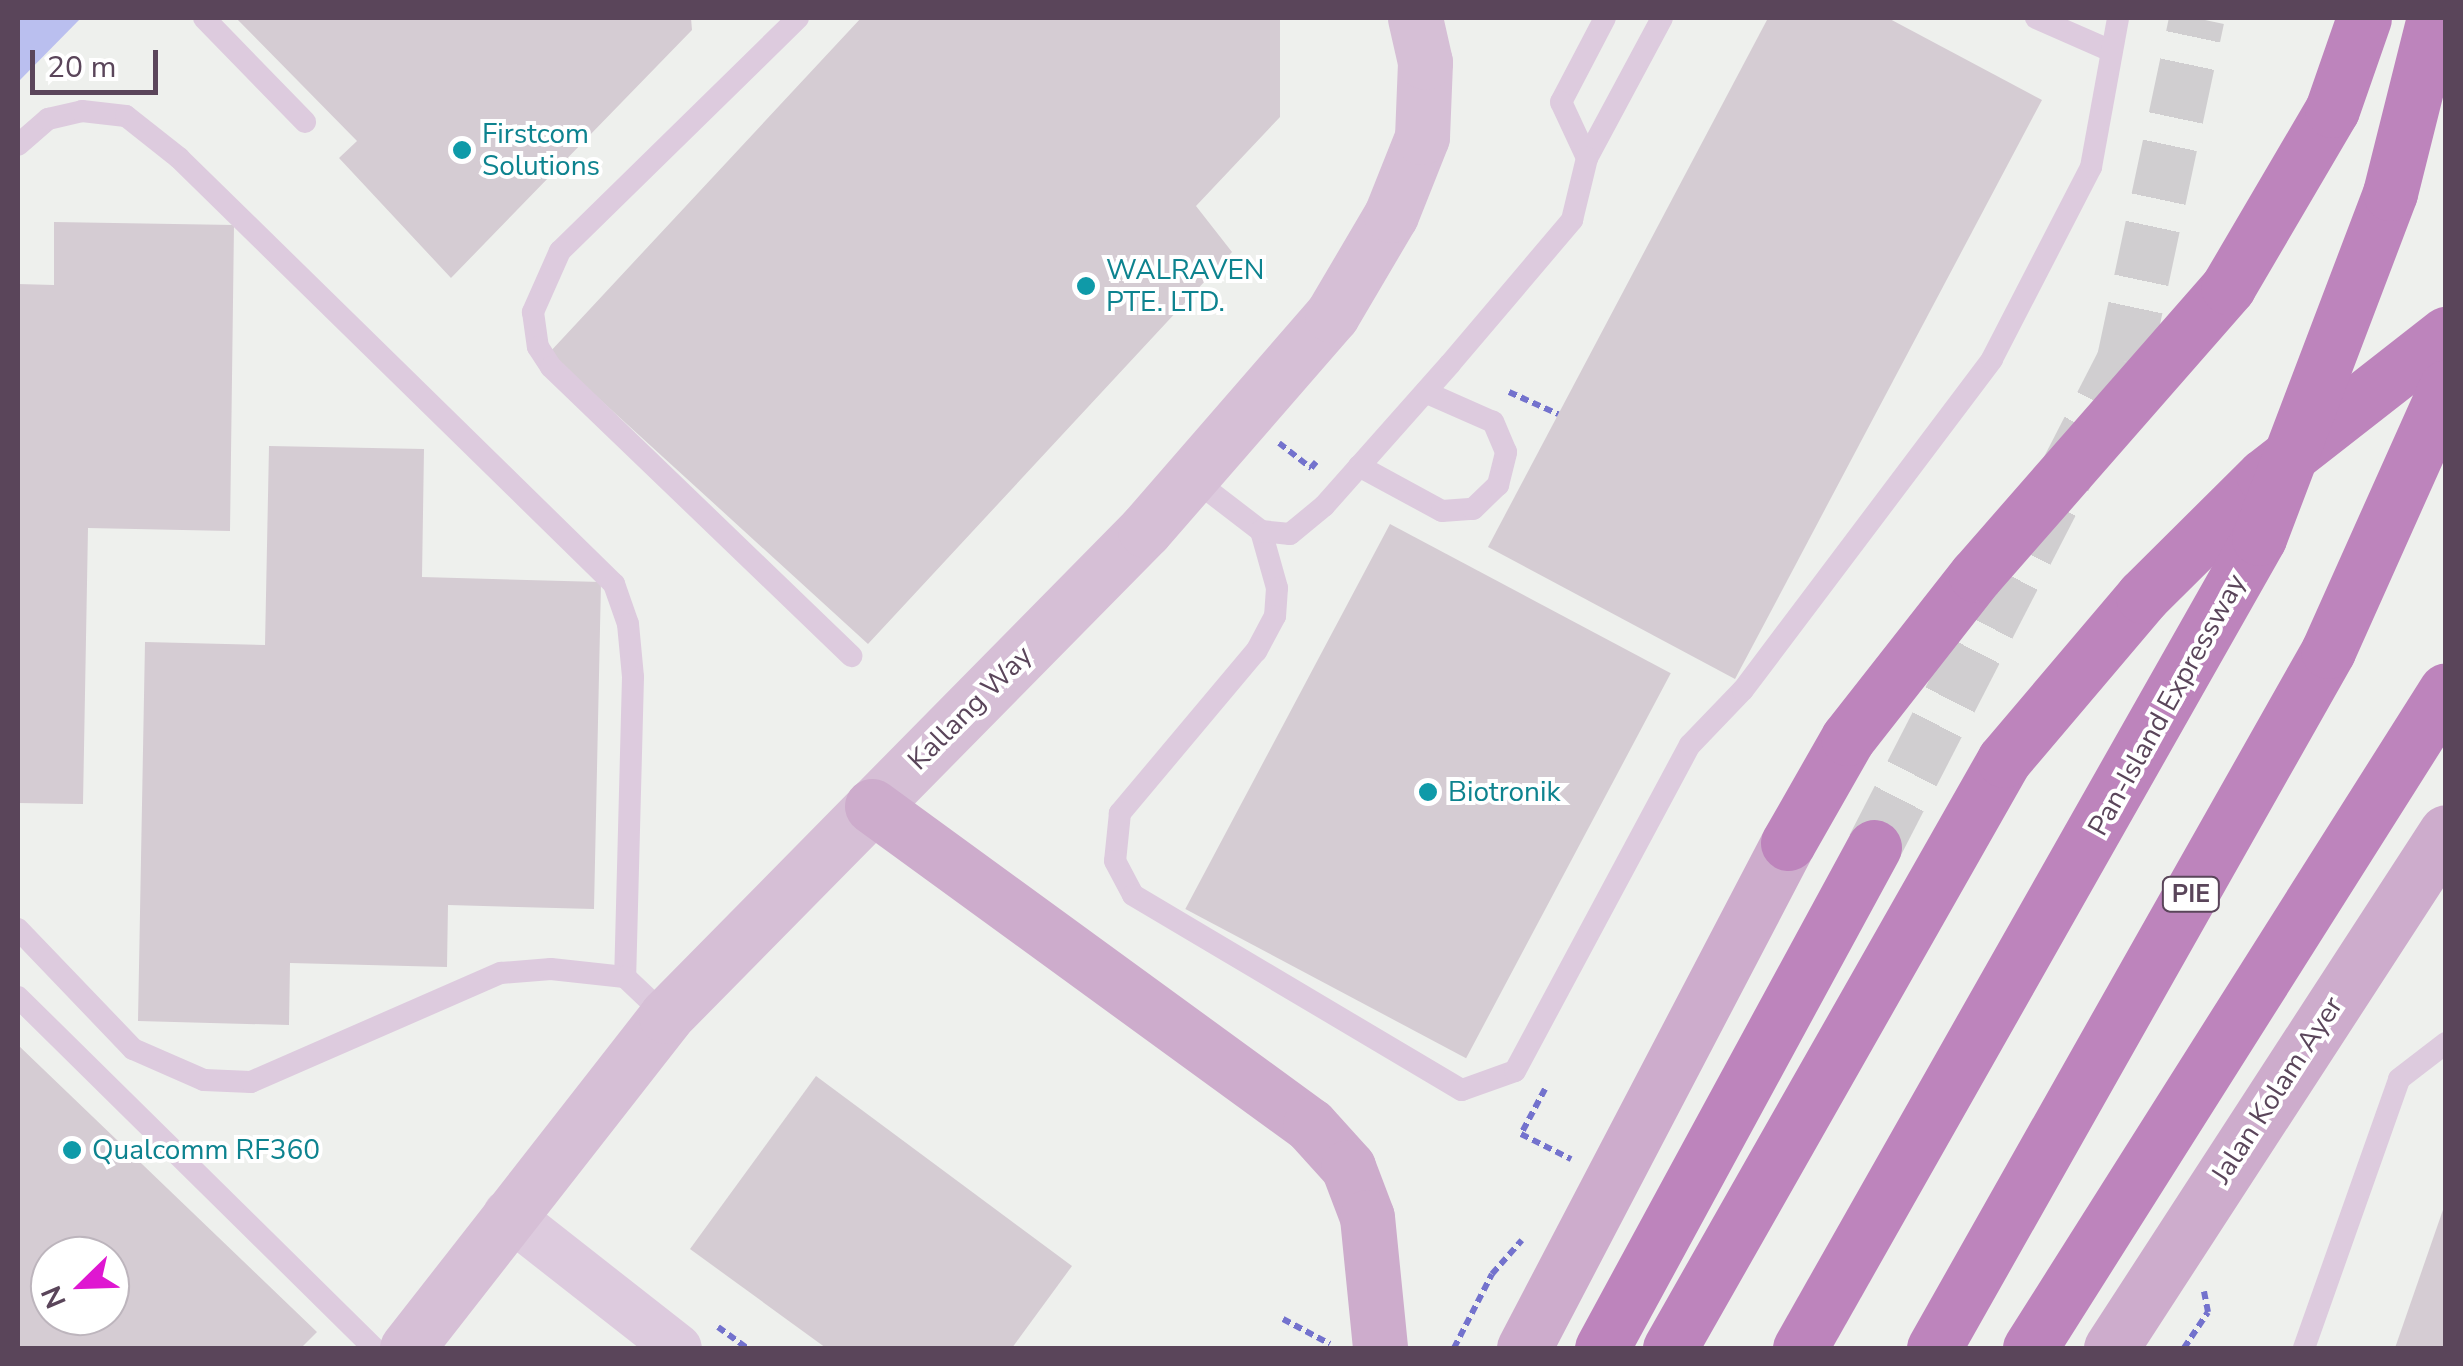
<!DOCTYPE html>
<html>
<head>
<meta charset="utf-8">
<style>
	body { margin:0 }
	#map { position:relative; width:2463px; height:1366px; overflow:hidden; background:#eef0ed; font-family:"Nunito Sans",sans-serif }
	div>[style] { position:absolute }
	.green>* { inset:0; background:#babfef }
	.building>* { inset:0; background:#d5ccd3; transform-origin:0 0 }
	.highway-tunnel>* { height:55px; margin-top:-27.5px; transform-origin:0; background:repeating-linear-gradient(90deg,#d0ced0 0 55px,transparent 0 83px) }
	.path>* { height:6px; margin-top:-3px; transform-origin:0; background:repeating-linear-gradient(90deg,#7372cd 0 8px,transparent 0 13px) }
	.lane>* { height:22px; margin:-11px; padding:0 11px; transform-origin:11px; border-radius:11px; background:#ddcbde }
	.street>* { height:48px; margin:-24px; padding:0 24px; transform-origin:24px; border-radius:24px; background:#ddcbde }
	.secondary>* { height:55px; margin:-27.5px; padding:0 27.5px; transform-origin:27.5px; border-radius:27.5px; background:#d6bfd6 }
	.primary>* { height:55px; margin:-27.5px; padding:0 27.5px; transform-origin:27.5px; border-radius:27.5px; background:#cdaccc }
	.highway>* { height:55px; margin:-27.5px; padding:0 27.5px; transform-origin:27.5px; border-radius:27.5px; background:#bd84bc }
	.dots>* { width:28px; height:28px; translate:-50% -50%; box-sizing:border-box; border:5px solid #fff; border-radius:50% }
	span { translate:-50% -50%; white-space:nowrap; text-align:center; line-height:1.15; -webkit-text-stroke:8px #fff; paint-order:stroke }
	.shield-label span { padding:2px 8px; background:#fff; border:2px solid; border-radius:8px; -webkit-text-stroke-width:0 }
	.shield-label { font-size:25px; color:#5a455a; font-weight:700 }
	.culture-label { font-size:28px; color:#0d838f }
	.left { translate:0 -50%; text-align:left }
	.street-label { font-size:28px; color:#5a455a }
	.frame { position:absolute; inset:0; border:20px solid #5a455a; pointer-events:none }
	.north { position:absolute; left:30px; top:1236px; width:100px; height:100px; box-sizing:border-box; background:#fff; border:2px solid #bdb5bd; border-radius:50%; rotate:247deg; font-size:28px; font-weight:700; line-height:40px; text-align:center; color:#5a455a }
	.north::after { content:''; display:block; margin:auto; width:35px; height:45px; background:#df17d1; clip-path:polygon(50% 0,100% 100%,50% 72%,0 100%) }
	.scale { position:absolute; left:30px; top:50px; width:128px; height:45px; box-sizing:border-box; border:5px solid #5a455a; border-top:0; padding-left:12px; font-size:30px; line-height:35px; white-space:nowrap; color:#5a455a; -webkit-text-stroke:8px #fff; paint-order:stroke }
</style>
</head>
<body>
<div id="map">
	<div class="green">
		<i style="clip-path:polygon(18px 18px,81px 18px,18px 82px)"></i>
	</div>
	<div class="building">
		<i style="clip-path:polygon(236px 18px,691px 18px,692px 30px,451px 278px,339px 158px,357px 141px)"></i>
		<i style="clip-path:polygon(861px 18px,1280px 18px,1280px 117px,1196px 206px,1232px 252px,868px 644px,549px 353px)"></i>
		<i style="clip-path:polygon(1768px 18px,1888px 18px,2042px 100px,1735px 679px,1488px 547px)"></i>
		<i style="clip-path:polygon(54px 222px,234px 225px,230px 531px,88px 528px,83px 804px,18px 803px,18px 284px,54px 285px)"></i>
		<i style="clip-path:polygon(269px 446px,424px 449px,422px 577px,601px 582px,594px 909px,448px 905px,447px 967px,290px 963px,289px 1025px,138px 1021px,145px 642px,265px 645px)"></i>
		<i style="left:1390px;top:524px;width:318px;height:436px;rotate:28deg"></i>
		<i style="clip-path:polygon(evenodd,18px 1045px,317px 1332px,301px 1348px,18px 1348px,18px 1045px,50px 1256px,110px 1256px,110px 1316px,50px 1316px,50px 1256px)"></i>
		<i style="clip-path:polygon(816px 1076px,1072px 1266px,1012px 1348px,826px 1348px,690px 1249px)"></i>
		<i style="clip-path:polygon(2445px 1204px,2446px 1348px,2395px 1348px)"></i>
	</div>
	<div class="highway-tunnel">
		<i style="left:1874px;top:847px;width:547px;rotate:-62.78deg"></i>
		<i style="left:2124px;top:361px;width:351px;rotate:-78deg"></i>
	</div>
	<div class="path">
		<i style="left:1509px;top:392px;width:54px;rotate:24.2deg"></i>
		<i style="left:1279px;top:443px;width:41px;rotate:38deg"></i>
		<i style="left:1311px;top:468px;width:8px;rotate:-50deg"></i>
		<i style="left:1545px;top:1089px;width:51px;rotate:118.1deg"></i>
		<i style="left:1521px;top:1134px;width:56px;rotate:26.6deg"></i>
		<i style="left:1283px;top:1319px;width:53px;rotate:28deg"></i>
		<i style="left:718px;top:1327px;width:36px;rotate:36deg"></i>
		<i style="left:1454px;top:1348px;width:83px;rotate:-62.8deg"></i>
		<i style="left:1492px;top:1274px;width:45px;rotate:-48.6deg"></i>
		<i style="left:2184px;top:1348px;width:43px;rotate:-56.3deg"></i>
		<i style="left:2208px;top:1312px;width:21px;rotate:-101deg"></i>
	</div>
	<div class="lane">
		<i style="left:204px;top:18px;width:145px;rotate:45.8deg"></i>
		<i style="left:798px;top:18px;width:333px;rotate:135.6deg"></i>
		<i style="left:560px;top:251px;width:67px;rotate:113.9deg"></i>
		<i style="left:533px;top:312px;width:35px;rotate:82deg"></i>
		<i style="left:538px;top:347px;width:24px;rotate:57deg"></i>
		<i style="left:551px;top:367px;width:417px;rotate:43.9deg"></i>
		<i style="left:1605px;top:18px;width:95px;rotate:117.6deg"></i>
		<i style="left:1561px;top:102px;width:62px;rotate:65.1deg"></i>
		<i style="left:1587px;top:158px;width:159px;rotate:-61.8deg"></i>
		<i style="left:2036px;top:18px;width:80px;rotate:23.7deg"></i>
		<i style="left:18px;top:145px;width:40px;rotate:-41deg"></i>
		<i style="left:48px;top:119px;width:35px;rotate:-13deg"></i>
		<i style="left:82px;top:111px;width:44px;rotate:6.5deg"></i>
		<i style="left:126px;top:116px;width:68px;rotate:38.4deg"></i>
		<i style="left:179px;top:158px;width:609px;rotate:44.4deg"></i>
		<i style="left:614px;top:584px;width:42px;rotate:70.7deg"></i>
		<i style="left:628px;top:624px;width:53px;rotate:84.6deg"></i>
		<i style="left:633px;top:677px;width:300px;rotate:91.5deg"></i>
		<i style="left:1359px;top:466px;width:94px;rotate:28.5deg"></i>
		<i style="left:1442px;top:511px;width:31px;rotate:-4deg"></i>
		<i style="left:1473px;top:509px;width:35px;rotate:-44deg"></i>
		<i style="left:1498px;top:485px;width:34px;rotate:-76deg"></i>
		<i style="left:1506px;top:452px;width:33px;rotate:-113deg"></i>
		<i style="left:1493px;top:422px;width:74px;rotate:-156.2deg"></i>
		<i style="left:1192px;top:478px;width:87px;rotate:37.5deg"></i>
		<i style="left:1261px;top:531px;width:59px;rotate:74.3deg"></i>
		<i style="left:1277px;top:588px;width:28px;rotate:94deg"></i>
		<i style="left:1275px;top:616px;width:40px;rotate:118deg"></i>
		<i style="left:1256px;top:651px;width:212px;rotate:130deg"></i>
		<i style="left:1120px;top:813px;width:48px;rotate:95.9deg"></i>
		<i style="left:1115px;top:861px;width:38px;rotate:62deg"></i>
		<i style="left:1133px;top:895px;width:382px;rotate:30.7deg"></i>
		<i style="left:1462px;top:1090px;width:56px;rotate:-19.7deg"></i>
		<i style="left:1515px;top:1071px;width:370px;rotate:-61.8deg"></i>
		<i style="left:1690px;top:745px;width:76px;rotate:-46.1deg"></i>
		<i style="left:1743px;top:690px;width:414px;rotate:-53deg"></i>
		<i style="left:1992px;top:359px;width:216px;rotate:-62.7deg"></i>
		<i style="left:2091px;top:167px;width:151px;rotate:-79.7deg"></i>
		<i style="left:1261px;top:531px;width:29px;rotate:6deg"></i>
		<i style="left:1290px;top:534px;width:44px;rotate:-39.5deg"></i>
		<i style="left:1324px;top:506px;width:190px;rotate:-48.4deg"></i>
		<i style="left:1450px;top:364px;width:189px;rotate:-49.7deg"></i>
		<i style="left:1572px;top:220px;width:64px;rotate:-76.4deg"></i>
		<i style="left:18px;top:929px;width:166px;rotate:46.2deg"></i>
		<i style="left:133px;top:1049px;width:77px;rotate:23.6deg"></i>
		<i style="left:204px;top:1080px;width:47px;rotate:2.4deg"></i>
		<i style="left:251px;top:1082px;width:273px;rotate:-23.6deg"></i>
		<i style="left:501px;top:973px;width:50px;rotate:-4.6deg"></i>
		<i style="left:551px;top:969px;width:74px;rotate:6.2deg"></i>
		<i style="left:625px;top:977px;width:57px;rotate:43.6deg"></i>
		<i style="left:18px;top:997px;width:500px;rotate:44.6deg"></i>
		<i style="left:2304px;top:1348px;width:285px;rotate:-70.5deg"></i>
		<i style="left:2399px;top:1079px;width:59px;rotate:-37.5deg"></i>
	</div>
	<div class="street">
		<i style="left:507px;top:1214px;width:217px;rotate:38.1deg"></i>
	</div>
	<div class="secondary">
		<i style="left:407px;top:1348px;width:421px;rotate:-52deg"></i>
		<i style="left:666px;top:1016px;width:682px;rotate:-45.42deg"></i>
		<i style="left:1145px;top:530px;width:285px;rotate:-49deg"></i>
		<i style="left:1332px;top:315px;width:116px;rotate:-59.5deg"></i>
		<i style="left:1391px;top:215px;width:84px;rotate:-68.3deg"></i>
		<i style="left:1422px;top:137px;width:75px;rotate:-87.7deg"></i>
		<i style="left:1425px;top:62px;width:45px;rotate:-102.8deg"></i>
	</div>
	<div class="primary">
		<i style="left:872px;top:806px;width:542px;rotate:36.07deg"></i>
		<i style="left:1310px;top:1125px;width:57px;rotate:47.9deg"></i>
		<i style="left:1348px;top:1167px;width:53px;rotate:69.2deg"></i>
		<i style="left:1367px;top:1217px;width:132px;rotate:84.3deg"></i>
		<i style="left:1524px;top:1348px;width:570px;rotate:-62.4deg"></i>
		<i style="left:2111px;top:1348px;width:615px;rotate:-57.01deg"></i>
	</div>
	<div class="highway">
		<i style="left:1788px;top:843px;width:121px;rotate:-60.3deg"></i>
		<i style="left:1848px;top:738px;width:207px;rotate:-51.9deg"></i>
		<i style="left:1976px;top:575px;width:383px;rotate:-48.8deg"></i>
		<i style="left:2228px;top:287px;width:205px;rotate:-59.6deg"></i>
		<i style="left:2332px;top:110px;width:97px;rotate:-70.8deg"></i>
		<i style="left:1602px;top:1348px;width:570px;rotate:-61.5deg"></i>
		<i style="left:1670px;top:1348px;width:676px;rotate:-60.4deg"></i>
		<i style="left:2004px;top:760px;width:215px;rotate:-49.7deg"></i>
		<i style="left:2143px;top:596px;width:170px;rotate:-44.8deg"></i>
		<i style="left:2264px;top:476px;width:231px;rotate:-38deg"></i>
		<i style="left:1800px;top:1348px;width:931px;rotate:-60.46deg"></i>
		<i style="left:2259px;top:538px;width:369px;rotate:-69.2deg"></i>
		<i style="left:2390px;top:193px;width:180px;rotate:-75.9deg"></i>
		<i style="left:1934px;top:1348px;width:801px;rotate:-60.52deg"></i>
		<i style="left:2328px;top:651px;width:289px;rotate:-65.9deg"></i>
		<i style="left:2030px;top:1348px;width:778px;rotate:-57.7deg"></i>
	</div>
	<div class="dots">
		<i style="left:462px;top:150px;background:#0f9aa8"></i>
		<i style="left:1086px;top:286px;background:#0f9aa8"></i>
		<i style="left:1428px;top:792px;background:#0f9aa8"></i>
		<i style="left:72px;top:1150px;background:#0f9aa8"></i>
	</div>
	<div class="shield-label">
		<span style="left:2191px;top:894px">PIE</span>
	</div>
	<div class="culture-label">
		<span class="left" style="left:482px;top:150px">Firstcom<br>Solutions</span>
		<span class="left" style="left:1106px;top:286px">WALRAVEN<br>PTE. LTD.</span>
		<span class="left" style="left:1448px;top:792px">Biotronik</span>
		<span class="left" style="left:92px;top:1150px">Qualcomm RF360</span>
	</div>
	<div class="street-label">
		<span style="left:2167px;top:705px;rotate:-61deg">Pan-Island Expressway</span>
		<span style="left:970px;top:708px;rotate:-45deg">Kallang Way</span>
		<span style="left:2277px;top:1090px;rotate:-57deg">Jalan Kolam Ayer</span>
	</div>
	<div class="frame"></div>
	<div class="north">N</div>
	<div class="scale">20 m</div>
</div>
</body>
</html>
